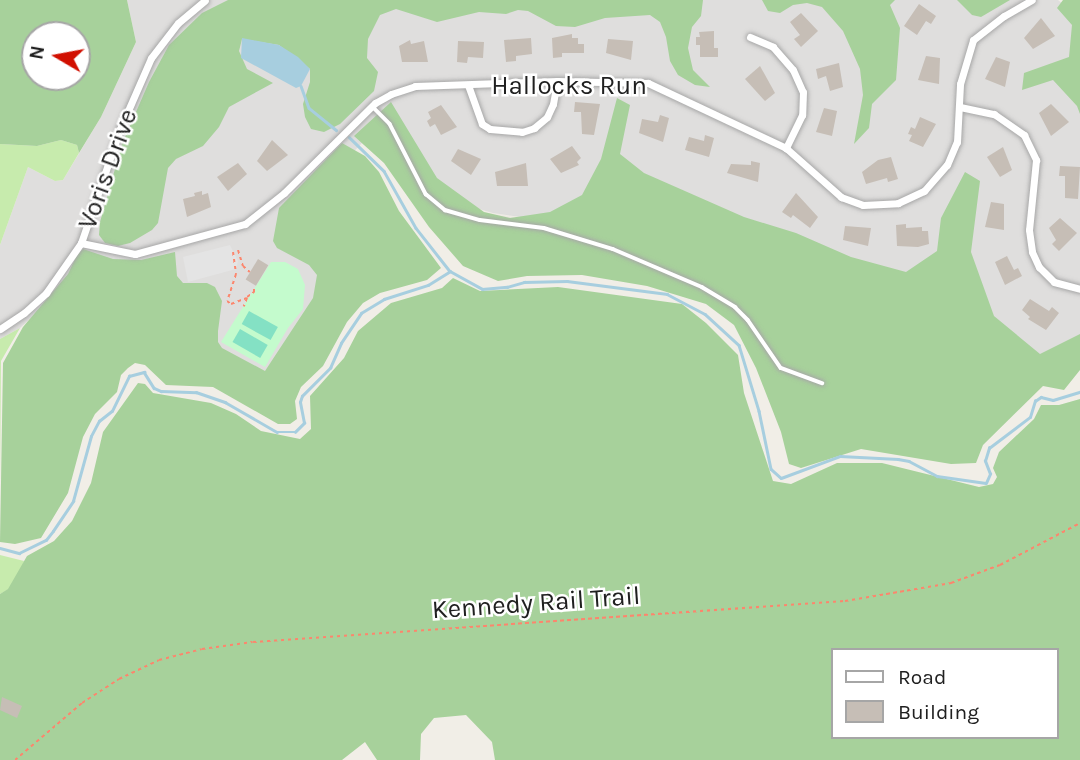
<!DOCTYPE html>
<html>
<head>
<meta charset="utf-8">
<style>
	body { margin:0 }
	#map { position:relative; width:1080px; height:760px; overflow:hidden; background:#f1eee7; font-family:Karla,sans-serif }
	div>[style] { position:absolute }
	.residential>* { inset:0; background:#dfdedd }
	.grass>* { inset:0; background:#c7ebad }
	.forest>* { inset:0; background:#a7d19b }
	.park>* { inset:0; background:#c4fbcd }
	.pitch>* { inset:0; background:#84e1c4; transform-origin:0 0 }
	.parking>* { inset:0; background:#e4e4e4 }
	.water>* { inset:0; background:#a7cedf }
	.stream>* { height:2.5px; margin:-1.25px; padding:0 1.25px; transform-origin:1.25px; border-radius:1.25px; background:#a7cedf }
	.building>* { inset:0; background:#c6beb6; transform-origin:0 0 }
	.path>* { height:2px; margin-top:-1px; transform-origin:0; background:repeating-linear-gradient(90deg,#fc866d 0 3.5px,transparent 0 7px) }
	.roads { filter:drop-shadow(0 0 2px #a7a7a7) drop-shadow(0 0 2px #a7a7a7) }
	.service>* { height:3.5px; margin:-1.75px; padding:0 1.75px; transform-origin:1.75px; border-radius:1.75px; background:#fff }
	.minor>* { height:7px; margin:-3.5px; padding:0 3.5px; transform-origin:3.5px; border-radius:3.5px; background:#fff }
	span { translate:-50% -50%; white-space:nowrap; text-align:center; line-height:1.15; -webkit-text-stroke:5px #fff; paint-order:stroke }
	.street-label { font-size:26px; color:#202020 }
	.legend { position:absolute; left:831px; top:648px; width:228px; height:91px; box-sizing:border-box; background:#fff; border:2px solid #a6a6a6; margin:0; padding:9px 12px; list-style:none; font-size:21px; color:#202020 }
	.legend li { display:flex; align-items:center; gap:14px; height:35px }
	.legend b { width:35px; border:2px solid #a6a6a6 }
	.north { position:absolute; left:21px; top:21px; width:70px; height:70px; box-sizing:border-box; background:#fff; border:2px solid #a6a6a6; border-radius:50%; rotate:280deg; font-size:19px; font-weight:700; line-height:28px; text-align:center; color:#202020 }
	.north::after { content:''; display:block; margin:auto; width:24px; height:32px; background:#d10f00; clip-path:polygon(50% 0,100% 100%,50% 72%,0 100%) }
</style>
</head>
<body>
<div id="map">
	<div class="residential">
		<i style="clip-path:polygon(127px 0,1058px 0,1080px 18px,1080px 337px,1027px 380px,919px 275px,574px 206px,535px 219px,493px 213px,472px 207px,441px 190px,387px 117px,287px 221px,349px 263px,272px 385px,62px 289px,20px 328px,0 339px,0 245px,28px 167px,55px 181px,63px 180px,101px 117px,136px 42px)"></i>
	</div>
	<div class="grass">
		<i style="clip-path:polygon(61px 140px,77px 145px,79px 153px,63px 180px,55px 181px,28px 167px,0 245px,0 144px,37px 146px)"></i>
		<i style="clip-path:polygon(20px 328px,1px 361px,0 483px,0 339px)"></i>
		<i style="clip-path:polygon(0 555px,24px 561px,20px 575px,9px 589px,0 594px)"></i>
	</div>
	<div class="forest">
		<i style="clip-path:polygon(evenodd,0 0,127px 0,136px 42px,101px 117px,79px 153px,77px 145px,61px 140px,37px 146px,0 144px,0 0,35px 35px,77px 35px,77px 77px,35px 77px,35px 35px)"></i>
		<i style="clip-path:polygon(228px 0,703px 0,701px 16px,692px 27px,688px 48px,693px 70px,710px 87px,695px 85px,678px 75px,670px 61px,666px 37px,660px 22px,650px 15px,605px 18px,575px 27px,556px 26px,528px 11px,518px 10px,506px 14px,479px 12px,437px 22px,396px 9px,380px 15px,368px 39px,367px 58px,378px 72px,374px 91px,340px 124px,324px 132px,311px 129px,305px 117px,303px 104px,310px 82px,310px 69px,279px 45px,242px 39px,239px 51px,247px 69px,273px 83px,229px 107px,219px 127px,203px 146px,176px 159px,168px 168px,158px 223px,152px 230px,130px 243px,118px 246px,105px 243px,99px 235px,100px 222px,122px 144px,149px 82px,169px 45px,202px 13px)"></i>
		<i style="clip-path:polygon(762px 0,895px 0,890px 5px,900px 28px,896px 80px,872px 104px,869px 128px,854px 144px,863px 95px,860px 69px,843px 31px,822px 7px,807px 3px,793px 5px,780px 13px,768px 11px)"></i>
		<i style="clip-path:polygon(957px 0,1010px 0,981px 17px,972px 15px)"></i>
		<i style="clip-path:polygon(1063px 0,1080px 0,1080px 114px,1077px 106px,1053px 80px,1022px 90px,1024px 73px,1069px 57px,1072px 25px,1057px 8px)"></i>
		<i style="clip-path:polygon(617px 98px,630px 105px,620px 154px,644px 173px,744px 217px,796px 233px,851px 257px,906px 272px,937px 251px,941px 218px,965px 172px,980px 181px,971px 252px,994px 316px,1040px 354px,1080px 334px,1080px 370px,1064px 390px,1043px 386px,983px 445px,976px 463px,951px 464px,861px 449px,801px 468px,789px 464px,781px 432px,756px 368px,734px 325px,706px 304px,647px 286px,582px 275px,527px 276px,498px 281px,463px 266px,429px 227px,384px 163px,354px 136px,391px 102px,437px 178px,484px 212px,510px 218px,550px 212px,582px 195px,601px 159px)"></i>
		<i style="clip-path:polygon(342px 143px,365px 156px,379px 172px,399px 211px,441px 268px,427px 280px,380px 293px,363px 303px,347px 322px,323px 366px,301px 387px,295px 401px,297px 419px,290px 424px,278px 424px,213px 387px,166px 385px,145px 365px,135px 363px,128px 368px,121px 375px,117px 392px,95px 414px,83px 437px,68px 493px,41px 538px,15px 544px,0 542px,3px 363px,23px 327px,68px 274px,77px 255px,83px 249px,113px 259px,141px 260px,175px 252px,177px 276px,183px 283px,207px 283px,215px 287px,222px 301px,218px 331px,218px 342px,222px 348px,265px 371px,313px 298px,317px 275px,309px 265px,277px 248px,273px 241px,279px 208px)"></i>
		<i style="clip-path:polygon(evenodd,453px 278px,480px 291px,558px 287px,682px 304px,706px 323px,738px 355px,744px 393px,773px 481px,791px 484px,837px 463px,882px 463px,979px 487px,993px 484px,997px 477px,993px 468px,999px 452px,1034px 419px,1041px 405px,1059px 405px,1080px 399px,1080px 760px,495px 760px,492px 742px,466px 715px,434px 718px,421px 734px,420px 760px,377px 760px,365px 742px,342px 760px,0 760px,0 594px,8px 589px,27px 556px,54px 541px,72px 521px,91px 483px,103px 432px,138px 383px,145px 384px,153px 393px,211px 403px,236px 414px,261px 431px,300px 439px,311px 429px,310px 396px,344px 358px,358px 331px,391px 303px,442px 288px,453px 278px,833px 650px,1057px 650px,1057px 737px,833px 737px,833px 650px)"></i>
	</div>
	<div class="park">
		<i style="clip-path:polygon(271px 262px,285px 262px,298px 269px,305px 285px,303px 309px,288px 328px,265px 367px,221px 342px)"></i>
	</div>
	<div class="pitch">
		<i style="left:249px;top:311px;width:33px;height:15px;rotate:29deg"></i>
		<i style="left:240px;top:329px;width:32px;height:15px;rotate:30deg"></i>
	</div>
	<div class="parking">
		<i style="clip-path:polygon(230px 245px,238px 261px,236px 269px,188px 282px,183px 257px)"></i>
	</div>
	<div class="water">
		<i style="clip-path:polygon(242px 38px,279px 45px,298px 57px,310px 69px,301px 86px,296px 88px,241px 58px)"></i>
	</div>
	<div class="stream">
		<i style="left:301px;top:86px;width:23px;rotate:70deg"></i>
		<i style="left:309px;top:108px;width:35px;rotate:39deg"></i>
		<i style="left:349px;top:137px;width:49px;rotate:44.2deg"></i>
		<i style="left:384px;top:171px;width:65px;rotate:60.7deg"></i>
		<i style="left:416px;top:228px;width:53px;rotate:51.8deg"></i>
		<i style="left:0;top:548px;width:20px;rotate:15deg"></i>
		<i style="left:19px;top:553px;width:30px;rotate:-26deg"></i>
		<i style="left:46px;top:540px;width:11px;rotate:-52deg"></i>
		<i style="left:53px;top:531px;width:36px;rotate:-56deg"></i>
		<i style="left:73px;top:501px;width:67px;rotate:-74.5deg"></i>
		<i style="left:91px;top:436px;width:17px;rotate:-62deg"></i>
		<i style="left:99px;top:421px;width:16px;rotate:-38deg"></i>
		<i style="left:112px;top:411px;width:39px;rotate:-64deg"></i>
		<i style="left:129px;top:376px;width:16px;rotate:-15deg"></i>
		<i style="left:144px;top:372px;width:19px;rotate:58deg"></i>
		<i style="left:154px;top:388px;width:8px;rotate:23deg"></i>
		<i style="left:161px;top:391px;width:35px;rotate:2deg"></i>
		<i style="left:196px;top:392px;width:31px;rotate:19deg"></i>
		<i style="left:225px;top:402px;width:60px;rotate:30deg"></i>
		<i style="left:277px;top:432px;width:18px"></i>
		<i style="left:295px;top:432px;width:13px;rotate:-45deg"></i>
		<i style="left:304px;top:423px;width:21px;rotate:-101deg"></i>
		<i style="left:300px;top:402px;width:6px;rotate:-72deg"></i>
		<i style="left:302px;top:396px;width:40px;rotate:-45deg"></i>
		<i style="left:330px;top:368px;width:27px;rotate:-66deg"></i>
		<i style="left:341px;top:343px;width:36px;rotate:-56deg"></i>
		<i style="left:361px;top:313px;width:27px;rotate:-31deg"></i>
		<i style="left:384px;top:299px;width:46px;rotate:-17.7deg"></i>
		<i style="left:428px;top:285px;width:26px;rotate:-32deg"></i>
		<i style="left:450px;top:271px;width:37px;rotate:29deg"></i>
		<i style="left:482px;top:289px;width:25px;rotate:-5deg"></i>
		<i style="left:507px;top:287px;width:18px;rotate:-16deg"></i>
		<i style="left:524px;top:282px;width:43px;rotate:-1.3deg"></i>
		<i style="left:567px;top:281px;width:101px;rotate:7.4deg"></i>
		<i style="left:667px;top:294px;width:43px;rotate:27.8deg"></i>
		<i style="left:705px;top:314px;width:46px;rotate:42.4deg"></i>
		<i style="left:739px;top:345px;width:69px;rotate:73.1deg"></i>
		<i style="left:759px;top:411px;width:59px;rotate:78.3deg"></i>
		<i style="left:771px;top:469px;width:13px;rotate:42deg"></i>
		<i style="left:781px;top:478px;width:63px;rotate:-20.4deg"></i>
		<i style="left:840px;top:456px;width:58px;rotate:3deg"></i>
		<i style="left:898px;top:459px;width:11px;rotate:10deg"></i>
		<i style="left:909px;top:461px;width:32px;rotate:28deg"></i>
		<i style="left:937px;top:476px;width:49px;rotate:8.1deg"></i>
		<i style="left:986px;top:483px;width:10px;rotate:-66deg"></i>
		<i style="left:990px;top:474px;width:14px;rotate:-111deg"></i>
		<i style="left:985px;top:461px;width:14px;rotate:-73deg"></i>
		<i style="left:989px;top:448px;width:51px;rotate:-37.1deg"></i>
		<i style="left:1030px;top:417px;width:17px;rotate:-73deg"></i>
		<i style="left:1035px;top:401px;width:7px;rotate:-34deg"></i>
		<i style="left:1041px;top:397px;width:12px;rotate:14deg"></i>
		<i style="left:1053px;top:400px;width:28px;rotate:-17deg"></i>
	</div>
	<div class="building">
		<i style="clip-path:polygon(919px 4px,936px 16px,931px 24px,926px 21px,917px 35px,904px 26px)"></i>
		<i style="clip-path:polygon(801px 13px,818px 31px,801px 47px,794px 39px,800px 35px,790px 22px)"></i>
		<i style="clip-path:polygon(1041px 18px,1055px 36px,1033px 49px,1024px 38px)"></i>
		<i style="clip-path:polygon(714px 31px,714px 48px,718px 48px,718px 57px,700px 57px,700px 45px,696px 45px,696px 37px,700px 37px,699px 32px)"></i>
		<i style="clip-path:polygon(572px 34px,572px 38px,578px 38px,578px 44px,584px 44px,584px 53px,562px 53px,562px 57px,553px 58px,552px 38px)"></i>
		<i style="clip-path:polygon(531px 38px,532px 54px,516px 56px,516px 61px,506px 62px,504px 40px)"></i>
		<i style="clip-path:polygon(608px 39px,633px 41px,631px 60px,606px 53px)"></i>
		<i style="clip-path:polygon(410px 40px,411px 44px,424px 41px,428px 62px,402px 62px,399px 46px)"></i>
		<i style="clip-path:polygon(458px 41px,484px 42px,483px 58px,468px 57px,467px 63px,457px 62px)"></i>
		<i style="clip-path:polygon(926px 56px,940px 58px,939px 84px,918px 80px)"></i>
		<i style="clip-path:polygon(996px 57px,1010px 62px,1005px 87px,985px 79px)"></i>
		<i style="clip-path:polygon(839px 63px,843px 87px,830px 91px,826px 76px,818px 79px,816px 69px)"></i>
		<i style="clip-path:polygon(760px 66px,775px 93px,765px 101px,745px 79px)"></i>
		<i style="clip-path:polygon(575px 102px,600px 104px,594px 135px,582px 134px,581px 112px,574px 112px)"></i>
		<i style="clip-path:polygon(1051px 104px,1069px 122px,1051px 136px,1039px 113px)"></i>
		<i style="clip-path:polygon(441px 105px,457px 127px,441px 135px,435px 124px,430px 127px,427px 121px,431px 118px,428px 112px)"></i>
		<i style="clip-path:polygon(824px 108px,837px 111px,832px 136px,816px 132px)"></i>
		<i style="clip-path:polygon(660px 115px,669px 118px,663px 142px,639px 133px,642px 119px,658px 122px)"></i>
		<i style="clip-path:polygon(920px 117px,936px 124px,923px 147px,909px 141px,912px 135px,908px 134px,911px 127px,915px 129px)"></i>
		<i style="clip-path:polygon(705px 135px,714px 138px,709px 157px,685px 150px,689px 137px,704px 141px)"></i>
		<i style="clip-path:polygon(272px 140px,288px 155px,267px 171px,257px 161px)"></i>
		<i style="clip-path:polygon(572px 146px,581px 158px,577px 162px,579px 165px,561px 173px,550px 159px)"></i>
		<i style="clip-path:polygon(1003px 147px,1012px 170px,1000px 177px,987px 157px)"></i>
		<i style="clip-path:polygon(458px 149px,481px 159px,471px 175px,451px 161px)"></i>
		<i style="clip-path:polygon(891px 157px,898px 179px,888px 182px,887px 178px,866px 184px,862px 172px,878px 160px)"></i>
		<i style="clip-path:polygon(751px 161px,760px 163px,758px 182px,727px 173px,731px 164px,751px 165px)"></i>
		<i style="clip-path:polygon(238px 163px,247px 174px,228px 191px,217px 177px)"></i>
		<i style="clip-path:polygon(526px 163px,528px 186px,497px 186px,495px 172px)"></i>
		<i style="clip-path:polygon(1060px 166px,1080px 167px,1078px 199px,1065px 198px,1065px 176px,1059px 176px)"></i>
		<i style="clip-path:polygon(202px 191px,202px 195px,208px 193px,211px 207px,187px 217px,183px 199px,195px 196px,194px 193px)"></i>
		<i style="clip-path:polygon(796px 193px,818px 217px,810px 228px,793px 215px,791px 218px,782px 212px)"></i>
		<i style="clip-path:polygon(991px 202px,1004px 204px,1004px 230px,985px 227px)"></i>
		<i style="clip-path:polygon(1060px 218px,1077px 233px,1059px 251px,1052px 244px,1056px 240px,1049px 228px)"></i>
		<i style="clip-path:polygon(906px 224px,906px 228px,922px 227px,922px 231px,928px 231px,929px 244px,918px 247px,897px 246px,896px 225px)"></i>
		<i style="clip-path:polygon(845px 226px,871px 228px,868px 246px,843px 240px)"></i>
		<i style="clip-path:polygon(1007px 256px,1014px 270px,1018px 268px,1022px 276px,1005px 285px,995px 262px)"></i>
		<i style="left:258px;top:259px;width:12px;height:24px;rotate:31deg"></i>
		<i style="clip-path:polygon(1030px 299px,1049px 311px,1052px 307px,1059px 313px,1046px 330px,1028px 319px,1030px 317px,1022px 310px)"></i>
		<i style="clip-path:polygon(2px 697px,22px 706px,17px 718px,0 710px)"></i>
	</div>
	<div class="path">
		<i style="left:238px;top:250px;width:17px;rotate:73deg"></i>
		<i style="left:243px;top:266px;width:9px;rotate:41deg"></i>
		<i style="left:233px;top:252px;width:22px;rotate:82deg"></i>
		<i style="left:236px;top:274px;width:28px;rotate:108deg"></i>
		<i style="left:227px;top:301px;width:5px;rotate:37deg"></i>
		<i style="left:231px;top:304px;width:17px;rotate:-21deg"></i>
		<i style="left:247px;top:298px;width:9px;rotate:111deg"></i>
		<i style="left:247px;top:297px;width:9px;rotate:-36deg"></i>
		<i style="left:254px;top:292px;width:6px;rotate:-90deg"></i>
		<i style="left:15px;top:760px;width:88px;rotate:-40.4deg"></i>
		<i style="left:82px;top:703px;width:44px;rotate:-33deg"></i>
		<i style="left:119px;top:679px;width:44px;rotate:-25.4deg"></i>
		<i style="left:159px;top:660px;width:44px;rotate:-14.3deg"></i>
		<i style="left:202px;top:649px;width:51px;rotate:-7.8deg"></i>
		<i style="left:253px;top:642px;width:593px;rotate:-3.96deg"></i>
		<i style="left:845px;top:601px;width:108px;rotate:-9.6deg"></i>
		<i style="left:951px;top:583px;width:52px;rotate:-20.2deg"></i>
		<i style="left:1000px;top:565px;width:90px;rotate:-27.7deg"></i>
	</div>
	<div class="roads">
		<div class="service">
			<i style="left:372px;top:106px;width:25px;rotate:45deg"></i>
			<i style="left:390px;top:124px;width:79px;rotate:62.8deg"></i>
			<i style="left:426px;top:194px;width:25px;rotate:40deg"></i>
			<i style="left:445px;top:210px;width:36px;rotate:16deg"></i>
			<i style="left:480px;top:220px;width:64px;rotate:7.1deg"></i>
			<i style="left:544px;top:228px;width:72px;rotate:16.9deg"></i>
			<i style="left:613px;top:249px;width:97px;rotate:23.1deg"></i>
			<i style="left:702px;top:287px;width:39px;rotate:31deg"></i>
			<i style="left:735px;top:307px;width:18px;rotate:45deg"></i>
			<i style="left:748px;top:320px;width:58px;rotate:55.5deg"></i>
			<i style="left:781px;top:368px;width:44px;rotate:20.1deg"></i>
		</div>
		<div class="minor">
			<i style="left:750px;top:37px;width:25px;rotate:23deg"></i>
			<i style="left:773px;top:47px;width:30px;rotate:49deg"></i>
			<i style="left:793px;top:70px;width:24px;rotate:66deg"></i>
			<i style="left:803px;top:92px;width:23px;rotate:92deg"></i>
			<i style="left:802px;top:115px;width:37px;rotate:116deg"></i>
			<i style="left:468px;top:85px;width:41px;rotate:70.3deg"></i>
			<i style="left:482px;top:124px;width:9px;rotate:32deg"></i>
			<i style="left:490px;top:129px;width:32px;rotate:5deg"></i>
			<i style="left:522px;top:132px;width:13px;rotate:-18deg"></i>
			<i style="left:534px;top:128px;width:17px;rotate:-40deg"></i>
			<i style="left:547px;top:117px;width:14px;rotate:-65deg"></i>
			<i style="left:553px;top:104px;width:23px;rotate:-80deg"></i>
			<i style="left:960px;top:107px;width:35px;rotate:12deg"></i>
			<i style="left:994px;top:114px;width:37px;rotate:35deg"></i>
			<i style="left:1024px;top:135px;width:28px;rotate:64deg"></i>
			<i style="left:1036px;top:160px;width:70px;rotate:95.7deg"></i>
			<i style="left:1029px;top:230px;width:22px;rotate:82deg"></i>
			<i style="left:1032px;top:252px;width:17px;rotate:65deg"></i>
			<i style="left:1039px;top:267px;width:21px;rotate:45deg"></i>
			<i style="left:1054px;top:282px;width:27px;rotate:15deg"></i>
			<i style="left:81px;top:243px;width:55px;rotate:11.5deg"></i>
			<i style="left:135px;top:254px;width:114px;rotate:-15.3deg"></i>
			<i style="left:245px;top:224px;width:50px;rotate:-38.5deg"></i>
			<i style="left:284px;top:193px;width:128px;rotate:-44.7deg"></i>
			<i style="left:375px;top:103px;width:18px;rotate:-29deg"></i>
			<i style="left:391px;top:94px;width:25px;rotate:-18deg"></i>
			<i style="left:415px;top:86px;width:142px;rotate:-2deg"></i>
			<i style="left:557px;top:81px;width:91px;rotate:1.3deg"></i>
			<i style="left:648px;top:83px;width:153px;rotate:25.2deg"></i>
			<i style="left:786px;top:148px;width:74px;rotate:41.7deg"></i>
			<i style="left:841px;top:197px;width:23px;rotate:20deg"></i>
			<i style="left:863px;top:205px;width:35px;rotate:-3deg"></i>
			<i style="left:898px;top:203px;width:29px;rotate:-25deg"></i>
			<i style="left:924px;top:191px;width:35px;rotate:-49deg"></i>
			<i style="left:947px;top:165px;width:25px;rotate:-67deg"></i>
			<i style="left:957px;top:142px;width:58px;rotate:-87deg"></i>
			<i style="left:960px;top:84px;width:46px;rotate:-73.5deg"></i>
			<i style="left:973px;top:40px;width:39px;rotate:-38deg"></i>
			<i style="left:1004px;top:16px;width:32px;rotate:-30deg"></i>
			<i style="left:0;top:329px;width:29px;rotate:-34deg"></i>
			<i style="left:24px;top:313px;width:30px;rotate:-42deg"></i>
			<i style="left:46px;top:293px;width:61px;rotate:-55deg"></i>
			<i style="left:81px;top:243px;width:120px;rotate:-71.1deg"></i>
			<i style="left:120px;top:129px;width:77px;rotate:-66.4deg"></i>
			<i style="left:151px;top:58px;width:44px;rotate:-52.4deg"></i>
			<i style="left:178px;top:23px;width:35px;rotate:-40deg"></i>
		</div>
	</div>
	<div class="street-label">
		<span style="left:569px;top:86px">Hallocks Run</span>
		<span style="left:108px;top:169px;rotate:-70deg">Voris Drive</span>
		<span style="left:536px;top:603px;rotate:-4deg">Kennedy Rail Trail</span>
	</div>
	<ul class="legend">
	<li><b style="height:9px;background:#fff"></b>Road</li>
	<li><b style="height:19px;background:#c6beb6"></b>Building</li>
	</ul>
	<div class="north">N</div>
</div>
</body>
</html>
